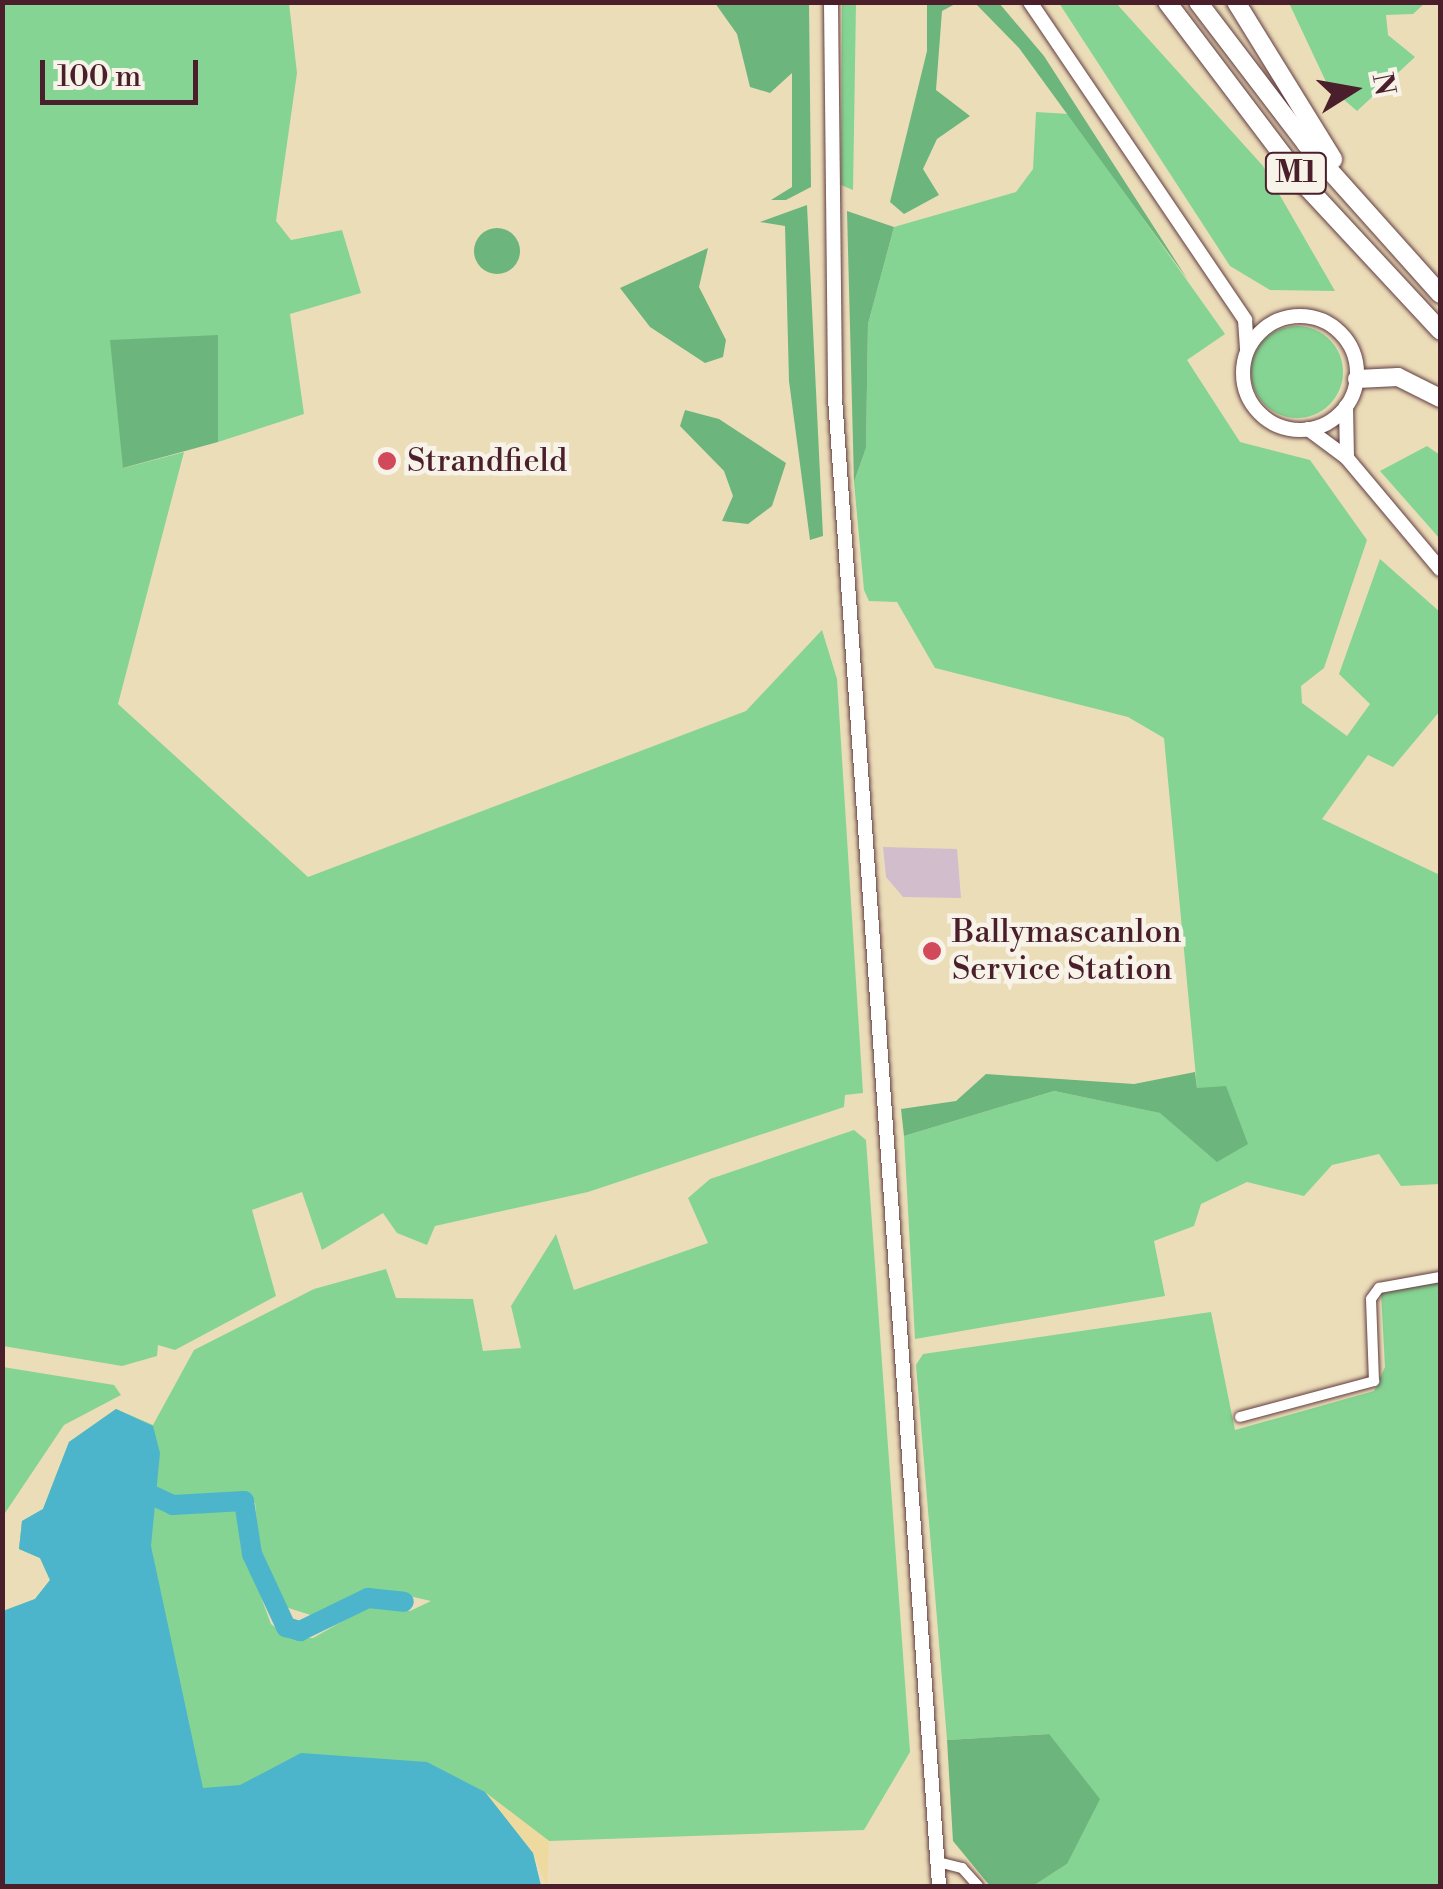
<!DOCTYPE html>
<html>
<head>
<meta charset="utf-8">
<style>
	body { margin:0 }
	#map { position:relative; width:1443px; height:1889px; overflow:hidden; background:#ecddb9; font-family:"Libre Bodoni",serif }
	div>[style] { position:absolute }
	.industrial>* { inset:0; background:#d1bdcb }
	.green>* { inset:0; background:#85d493 }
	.round { border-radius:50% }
	.forest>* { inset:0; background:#6cb67d }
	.sand>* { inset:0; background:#eeda9e }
	.water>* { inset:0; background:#4cb5cb }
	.river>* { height:20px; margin:-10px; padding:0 10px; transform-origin:10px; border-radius:10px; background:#4cb5cb }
	.roads { filter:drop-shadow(0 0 2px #623c40) drop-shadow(0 0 2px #623c40) }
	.street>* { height:10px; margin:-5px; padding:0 5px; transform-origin:5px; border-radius:5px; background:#fff }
	.secondary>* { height:14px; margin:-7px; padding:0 7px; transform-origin:7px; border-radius:7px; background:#fff }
	.secondary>.ring { margin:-7px; padding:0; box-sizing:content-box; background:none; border:14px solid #fff; border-radius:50% }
	.highway>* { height:18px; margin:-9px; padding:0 9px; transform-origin:9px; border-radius:9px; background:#fff }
	.dots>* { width:28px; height:28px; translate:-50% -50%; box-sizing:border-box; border:5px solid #f7f3e8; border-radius:50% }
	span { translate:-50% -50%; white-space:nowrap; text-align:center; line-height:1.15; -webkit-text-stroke:9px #f7f3e8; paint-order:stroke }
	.shield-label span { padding:2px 8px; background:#f7f3e8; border:2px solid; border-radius:8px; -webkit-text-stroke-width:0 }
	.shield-label { font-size:30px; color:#4a1f2b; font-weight:700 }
	.poi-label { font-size:32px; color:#4a1f2b }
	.left { translate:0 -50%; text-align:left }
	.frame { position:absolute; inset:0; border:5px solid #4a1f2b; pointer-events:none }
	.north { position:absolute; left:1303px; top:40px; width:100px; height:100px; -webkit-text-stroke:8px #f7f3e8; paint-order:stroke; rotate:79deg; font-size:28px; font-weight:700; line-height:40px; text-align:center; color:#4a1f2b }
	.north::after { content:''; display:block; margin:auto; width:35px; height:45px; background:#4a1f2b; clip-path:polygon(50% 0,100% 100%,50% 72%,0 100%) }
	.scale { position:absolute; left:40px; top:60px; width:158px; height:45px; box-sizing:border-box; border:5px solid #4a1f2b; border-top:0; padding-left:12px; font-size:30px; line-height:35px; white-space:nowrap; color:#4a1f2b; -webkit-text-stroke:8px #f7f3e8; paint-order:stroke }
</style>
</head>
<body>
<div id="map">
	<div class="industrial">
		<i style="clip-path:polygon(883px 847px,957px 849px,961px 898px,903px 897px,886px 877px)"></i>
	</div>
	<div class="green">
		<i style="clip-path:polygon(3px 3px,289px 3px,297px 73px,276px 221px,291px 240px,342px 230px,361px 293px,290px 314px,304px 414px,218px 442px,218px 335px,124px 468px,184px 452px,118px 704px,308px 877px,746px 711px,822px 630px,837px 679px,863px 1093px,845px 1095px,844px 1107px,588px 1192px,435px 1226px,427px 1245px,397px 1233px,383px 1213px,322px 1250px,302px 1192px,252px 1210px,276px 1296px,175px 1350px,158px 1345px,157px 1356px,122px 1366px,3px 1346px)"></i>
		<i style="clip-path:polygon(842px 3px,856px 3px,853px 190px,841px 185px)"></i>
		<i style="clip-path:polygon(1059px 3px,1116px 3px,1263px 166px,1335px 291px,1270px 290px,1230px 266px)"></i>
		<i style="clip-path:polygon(1289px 3px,1425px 3px,1413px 14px,1386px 15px,1388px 35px,1415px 57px,1357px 111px,1328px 86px)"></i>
		<i style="clip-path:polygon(1036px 112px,1069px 114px,1225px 334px,1187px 360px,1240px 442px,1310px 460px,1367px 540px,1324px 668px,1301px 686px,1302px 703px,1347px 736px,1370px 704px,1339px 674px,1380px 559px,1440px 612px,1440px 711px,1393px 767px,1368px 755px,1322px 819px,1440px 875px,1440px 1184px,1401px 1186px,1379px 1154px,1332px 1165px,1304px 1196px,1247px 1182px,1201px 1204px,1194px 1226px,1154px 1241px,1165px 1296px,915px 1339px,904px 1136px,1054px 1091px,1161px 1113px,1217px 1161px,1197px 1088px,1164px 738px,1128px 717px,935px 668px,897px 602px,869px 601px,864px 590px,854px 482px,866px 448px,868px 324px,894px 227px,1016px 192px,1033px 169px)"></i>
		<i class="round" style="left:1251px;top:326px;width:92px;height:92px"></i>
		<i style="clip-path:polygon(1427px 446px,1440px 455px,1440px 539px,1380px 471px)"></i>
		<i style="clip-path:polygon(854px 1130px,866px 1140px,910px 1752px,864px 1830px,549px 1841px,489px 1796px,533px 1853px,541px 1886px,301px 1886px,286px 1869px,250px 1857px,179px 1886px,3px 1886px,3px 1749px,14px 1732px,70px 1711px,135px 1603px,132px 1582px,72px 1542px,65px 1490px,94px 1460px,116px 1459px,133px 1497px,178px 1512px,241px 1506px,247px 1559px,271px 1624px,287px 1637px,313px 1638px,373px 1604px,410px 1611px,431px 1601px,378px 1589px,317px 1617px,282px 1606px,260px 1553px,255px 1503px,234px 1493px,180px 1498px,137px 1482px,118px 1444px,89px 1450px,58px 1488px,62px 1539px,77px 1561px,120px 1585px,125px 1605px,62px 1701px,3px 1728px,3px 1611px,35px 1599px,50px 1580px,40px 1558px,19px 1549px,22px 1521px,43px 1509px,69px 1442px,116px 1409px,153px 1425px,194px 1350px,314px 1289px,386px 1269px,396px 1298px,473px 1299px,483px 1351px,521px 1348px,511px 1306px,556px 1234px,574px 1290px,708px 1243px,688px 1198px,710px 1179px)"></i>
		<i style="clip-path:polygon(1440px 1282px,1440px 1886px,1033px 1886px,1067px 1864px,1049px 1734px,947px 1740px,916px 1365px,923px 1354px,1211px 1312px,1235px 1430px,1374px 1391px,1385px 1367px,1381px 1293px)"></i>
		<i style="clip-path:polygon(3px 1367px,114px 1385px,121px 1395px,64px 1425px,3px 1516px)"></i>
	</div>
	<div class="forest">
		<i style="clip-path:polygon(715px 3px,809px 3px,811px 187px,786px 200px,771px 200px,792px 187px,792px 73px,770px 93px,750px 87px,737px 34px)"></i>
		<i style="clip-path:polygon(927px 3px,957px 3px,942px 11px,936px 90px,970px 116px,937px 139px,923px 169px,939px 195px,904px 214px,890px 202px,927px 51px)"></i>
		<i style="clip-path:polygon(975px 3px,999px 3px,1044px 56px,1188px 280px,1019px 48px)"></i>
		<i style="clip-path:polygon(807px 205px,823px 536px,810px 540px,789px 381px,785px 226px,760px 222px)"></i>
		<i style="clip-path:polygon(847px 211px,894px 227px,868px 324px,866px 448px,854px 482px)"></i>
		<i class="round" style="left:474px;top:228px;width:46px;height:46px"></i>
		<i style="clip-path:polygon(708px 248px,699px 287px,726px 340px,723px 357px,705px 363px,650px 327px,620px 288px)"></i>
		<i style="clip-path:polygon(218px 335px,218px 442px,123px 468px,110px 340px)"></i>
		<i style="clip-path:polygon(685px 410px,719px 419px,786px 463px,772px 506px,748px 524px,722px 521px,733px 496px,724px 471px,680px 426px)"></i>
		<i style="clip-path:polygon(1195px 1072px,1197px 1088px,1226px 1086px,1248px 1144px,1217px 1162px,1160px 1113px,1054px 1091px,904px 1136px,901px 1109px,956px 1101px,986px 1074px,1134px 1084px)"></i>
		<i style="clip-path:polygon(1049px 1734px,1100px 1799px,1067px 1864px,1033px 1886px,990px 1886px,953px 1841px,947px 1740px)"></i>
	</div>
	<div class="sand">
		<i style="clip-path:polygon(485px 1792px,549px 1841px,547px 1886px,533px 1853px)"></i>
	</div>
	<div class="water">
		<i style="clip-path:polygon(116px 1409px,153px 1426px,160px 1453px,151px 1546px,203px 1788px,240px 1785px,301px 1753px,427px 1762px,485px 1792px,533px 1853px,541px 1886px,3px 1886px,3px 1611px,35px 1599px,50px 1580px,40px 1558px,19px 1549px,22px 1521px,43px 1509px,69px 1442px)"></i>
	</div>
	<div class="river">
		<i style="left:134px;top:1487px;width:43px;rotate:24.8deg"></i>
		<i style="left:173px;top:1505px;width:71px;rotate:-3.2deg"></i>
		<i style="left:244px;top:1501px;width:54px;rotate:81.4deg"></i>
		<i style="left:252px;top:1554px;width:81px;rotate:65deg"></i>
		<i style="left:286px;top:1627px;width:15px;rotate:16deg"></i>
		<i style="left:300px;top:1631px;width:76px;rotate:-25.9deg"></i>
		<i style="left:368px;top:1598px;width:36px;rotate:6deg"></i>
	</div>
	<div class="roads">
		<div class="street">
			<i style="left:1240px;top:1417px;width:139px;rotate:-15deg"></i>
			<i style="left:1374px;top:1381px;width:82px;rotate:-92.1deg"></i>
			<i style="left:1371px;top:1299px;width:14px;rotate:-54deg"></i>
			<i style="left:1379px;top:1288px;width:62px;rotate:-10.2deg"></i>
			<i style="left:938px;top:1862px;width:25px;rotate:14deg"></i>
			<i style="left:962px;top:1868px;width:24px;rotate:48deg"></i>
		</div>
		<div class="secondary">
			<i style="left:831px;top:2px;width:396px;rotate:89.4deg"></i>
			<i style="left:835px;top:398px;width:1492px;rotate:86deg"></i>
			<i style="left:1030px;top:2px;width:384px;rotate:55.9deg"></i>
			<i style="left:1245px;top:320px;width:31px;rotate:86deg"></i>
			<i class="ring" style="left:1243px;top:316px;width:100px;height:100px"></i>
			<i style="left:1346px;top:406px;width:52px;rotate:88.9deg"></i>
			<i style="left:1308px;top:429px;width:49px;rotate:36.6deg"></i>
			<i style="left:1347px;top:458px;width:145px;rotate:50deg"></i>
		</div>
		<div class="highway">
			<i style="left:1167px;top:2px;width:231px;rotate:52.9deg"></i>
			<i style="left:1306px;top:186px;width:197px;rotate:47.1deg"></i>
			<i style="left:1198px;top:2px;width:178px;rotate:52.7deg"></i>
			<i style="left:1306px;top:144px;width:201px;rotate:48.2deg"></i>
			<i style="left:1236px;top:2px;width:185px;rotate:58.3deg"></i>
			<i style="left:1357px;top:379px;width:41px;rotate:-2.8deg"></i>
			<i style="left:1398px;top:377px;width:47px;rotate:26.6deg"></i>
		</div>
	</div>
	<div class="dots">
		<i style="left:387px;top:461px;background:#d1495b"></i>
		<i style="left:932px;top:951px;background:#d1495b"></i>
	</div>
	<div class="shield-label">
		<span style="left:1296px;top:173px">M1</span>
	</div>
	<div class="poi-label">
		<span class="left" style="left:407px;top:461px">Strandfield</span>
		<span class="left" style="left:952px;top:951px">Ballymascanlon<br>Service Station</span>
	</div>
	<div class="frame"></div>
	<div class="north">N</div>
	<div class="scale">100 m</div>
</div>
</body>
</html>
